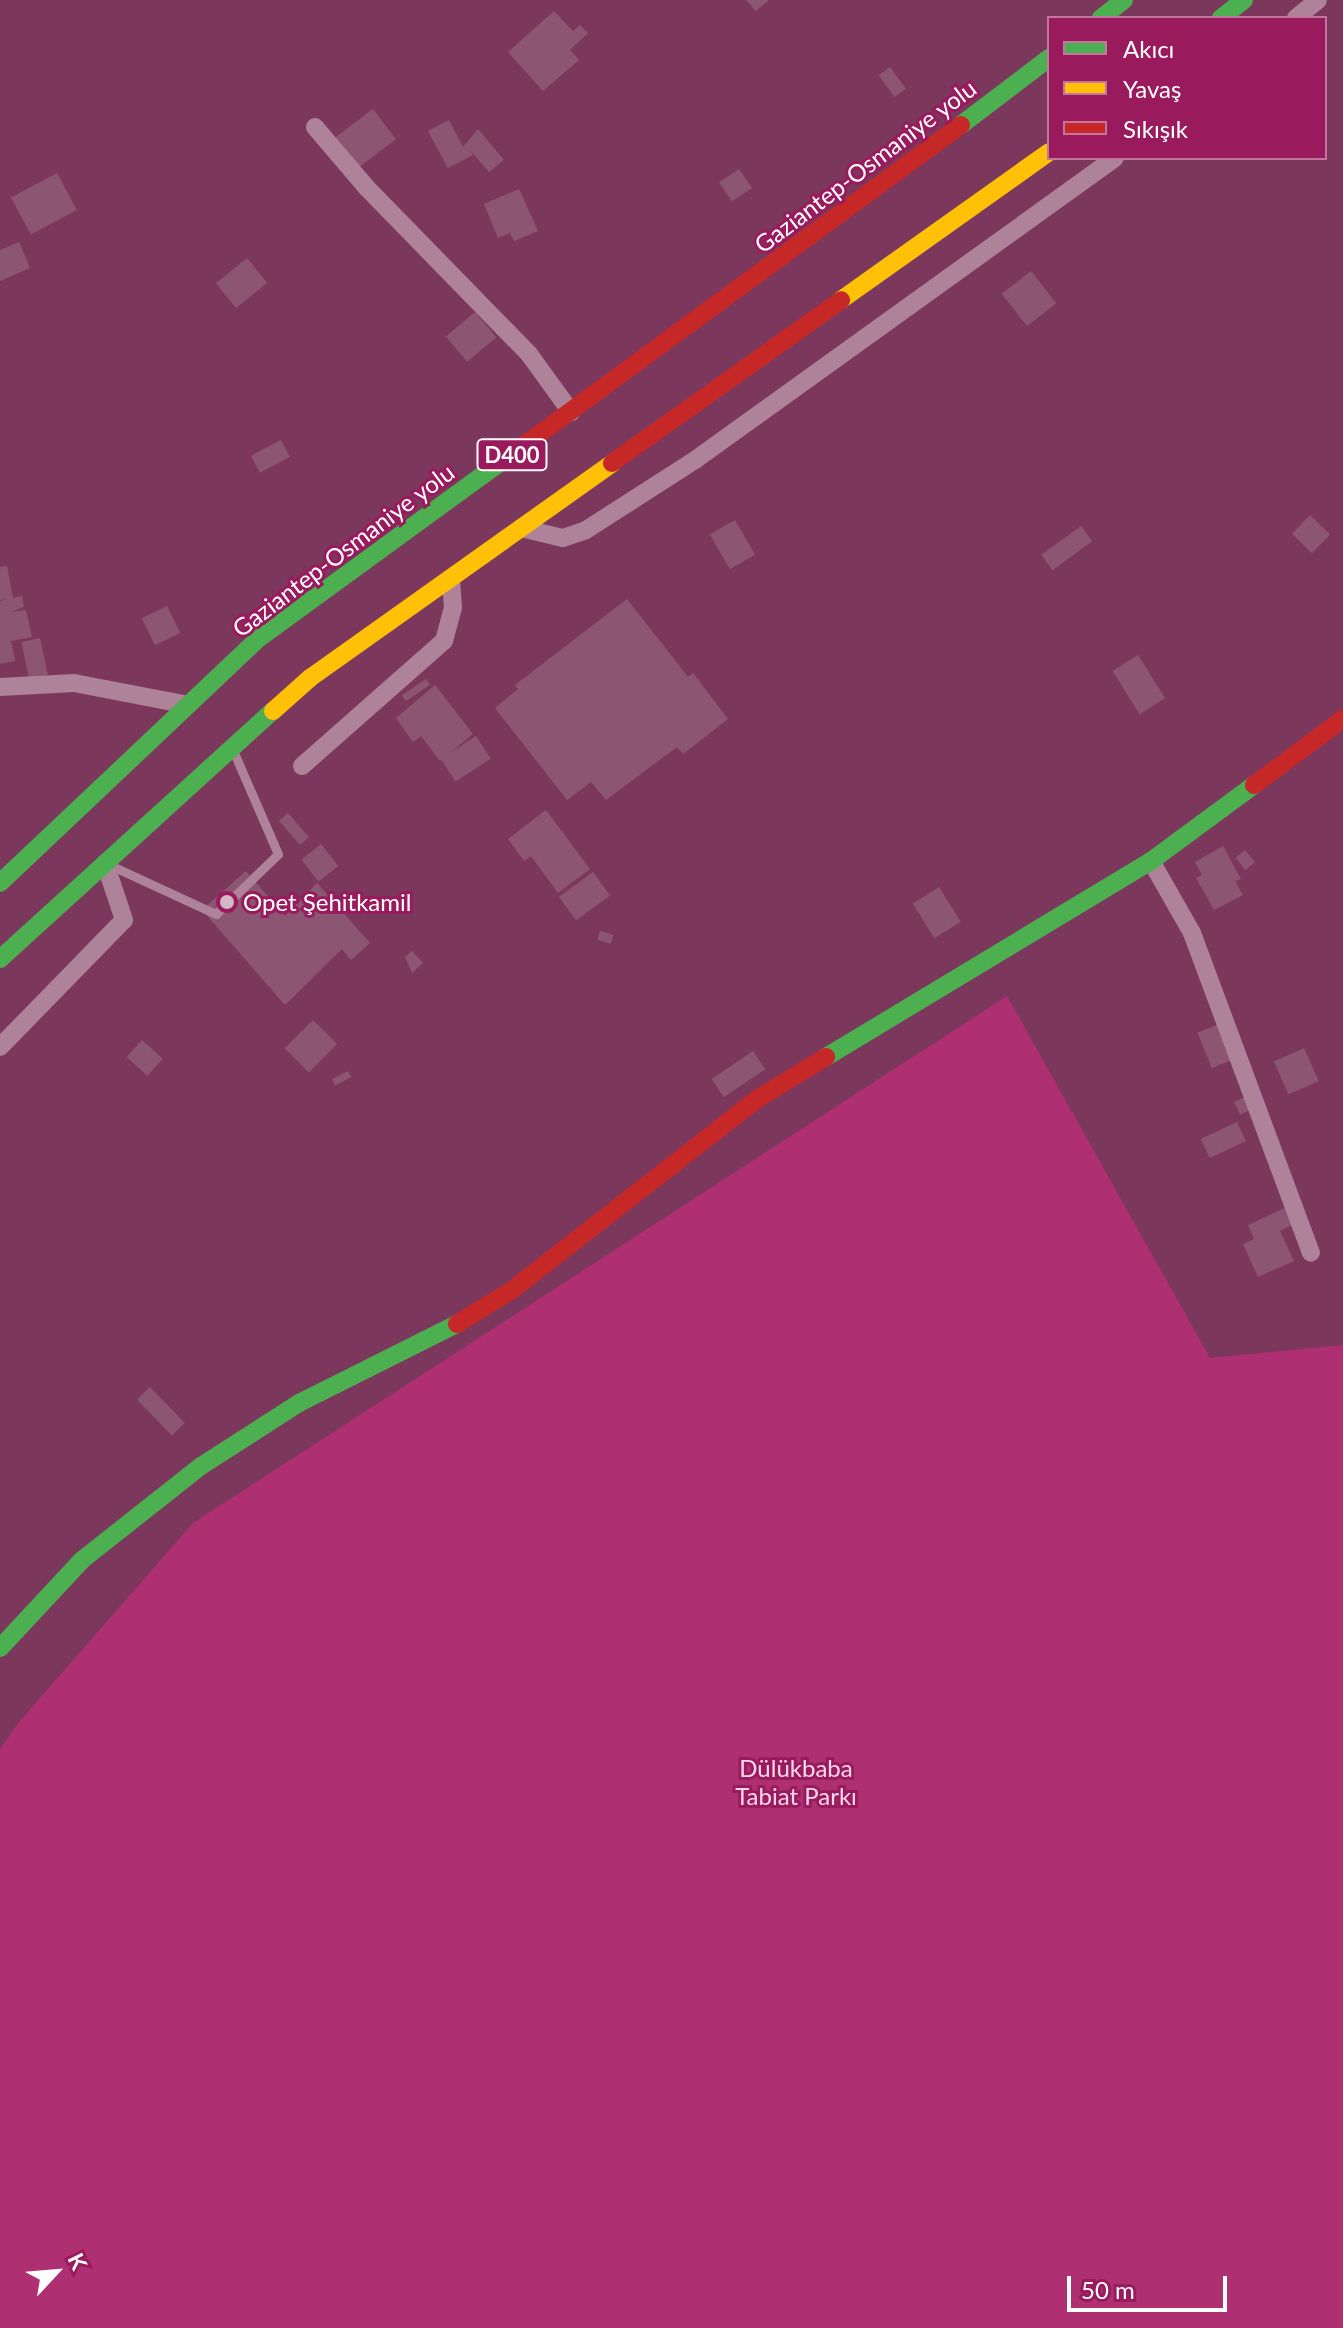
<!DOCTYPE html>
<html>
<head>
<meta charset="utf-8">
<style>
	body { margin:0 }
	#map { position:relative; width:1343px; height:2328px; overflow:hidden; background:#7c385c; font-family:Lato,sans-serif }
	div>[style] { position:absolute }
	.green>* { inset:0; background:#ae3073 }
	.building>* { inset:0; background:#8c5673; transform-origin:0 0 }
	.lane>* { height:9px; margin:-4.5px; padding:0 4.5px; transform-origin:4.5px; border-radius:4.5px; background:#ae8298 }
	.street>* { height:18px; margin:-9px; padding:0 9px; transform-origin:9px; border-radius:9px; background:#ae8298 }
	.fast>* { height:18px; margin:-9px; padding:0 9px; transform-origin:9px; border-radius:9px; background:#4caf50 }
	.slow>* { height:18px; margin:-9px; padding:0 9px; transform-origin:9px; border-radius:9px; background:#ffc107 }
	.jam>* { height:18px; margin:-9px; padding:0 9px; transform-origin:9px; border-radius:9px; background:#c62828 }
	.dots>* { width:22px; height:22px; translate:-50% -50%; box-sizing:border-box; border:4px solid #991b5d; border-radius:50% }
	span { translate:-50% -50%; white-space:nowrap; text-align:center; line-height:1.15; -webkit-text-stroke:6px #991b5d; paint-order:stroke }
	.shield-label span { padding:2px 6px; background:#991b5d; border:2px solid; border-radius:6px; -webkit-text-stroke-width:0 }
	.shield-label { font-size:22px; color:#fff; font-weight:700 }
	.street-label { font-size:24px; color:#fff }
	.poi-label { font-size:24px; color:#fff }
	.left { translate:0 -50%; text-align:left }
	.park-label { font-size:24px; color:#fbd7eb }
	.legend { position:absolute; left:1047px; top:16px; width:280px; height:144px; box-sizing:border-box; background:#991b5d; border:2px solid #c2769e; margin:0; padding:10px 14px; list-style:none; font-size:24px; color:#fff }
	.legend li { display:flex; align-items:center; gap:16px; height:40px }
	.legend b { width:40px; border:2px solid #c2769e }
	.north { position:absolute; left:16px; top:2232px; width:80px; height:80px; -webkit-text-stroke:6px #991b5d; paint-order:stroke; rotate:64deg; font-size:22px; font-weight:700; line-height:32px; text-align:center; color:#fff }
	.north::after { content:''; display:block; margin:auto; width:28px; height:36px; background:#fff; clip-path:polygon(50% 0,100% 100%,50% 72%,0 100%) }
	.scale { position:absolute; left:1067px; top:2276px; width:160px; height:36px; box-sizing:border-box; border:4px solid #fff; border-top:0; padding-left:10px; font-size:24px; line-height:28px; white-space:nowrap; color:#fff; -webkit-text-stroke:6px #991b5d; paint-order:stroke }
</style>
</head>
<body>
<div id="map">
	<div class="green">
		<i style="clip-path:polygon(1007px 996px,1210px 1358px,1343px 1345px,1343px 2328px,0 2328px,0 1749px,19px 1722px,193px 1523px)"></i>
	</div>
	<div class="building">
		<i style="clip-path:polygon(746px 0,769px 0,756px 11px)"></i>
		<i style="clip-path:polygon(554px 11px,573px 31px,580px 25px,588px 33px,570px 50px,579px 60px,543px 91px,508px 52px)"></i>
		<i style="left:890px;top:67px;width:27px;height:14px;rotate:54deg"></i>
		<i style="left:373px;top:109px;width:38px;height:47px;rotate:53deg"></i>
		<i style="clip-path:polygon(449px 120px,463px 147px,478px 129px,504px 160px,489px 172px,470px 150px,473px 155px,448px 168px,428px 131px)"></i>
		<i style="left:739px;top:169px;width:23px;height:24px;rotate:56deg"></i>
		<i style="left:57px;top:173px;width:42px;height:52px;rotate:62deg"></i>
		<i style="clip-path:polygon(519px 189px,538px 231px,514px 241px,510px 233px,498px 238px,484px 204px)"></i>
		<i style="clip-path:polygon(19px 242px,30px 268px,0 281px,0 250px)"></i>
		<i style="left:247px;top:258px;width:32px;height:40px;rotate:51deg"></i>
		<i style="left:1031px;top:271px;width:41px;height:37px;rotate:52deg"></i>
		<i style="left:475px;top:312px;width:33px;height:38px;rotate:50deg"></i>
		<i style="left:281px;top:440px;width:19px;height:34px;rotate:62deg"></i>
		<i style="left:1310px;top:515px;width:28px;height:26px;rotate:44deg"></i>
		<i style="left:735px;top:520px;width:40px;height:29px;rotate:60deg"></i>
		<i style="left:1081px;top:526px;width:19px;height:49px;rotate:54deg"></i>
		<i style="clip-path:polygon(7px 566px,13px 598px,22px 596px,24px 607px,11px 612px,26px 610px,32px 637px,11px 641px,15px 661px,0 664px,0 601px,8px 599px,0 600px,0 567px)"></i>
		<i style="clip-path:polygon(627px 599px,688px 677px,693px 673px,728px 719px,683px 754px,677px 747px,606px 800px,591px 782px,567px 800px,495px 708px,518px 689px,515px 685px)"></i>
		<i style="left:167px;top:606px;width:30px;height:28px;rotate:64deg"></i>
		<i style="left:40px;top:638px;width:38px;height:19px;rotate:78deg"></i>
		<i style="left:1138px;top:655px;width:51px;height:30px;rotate:58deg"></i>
		<i style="left:426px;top:679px;width:7px;height:29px;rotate:56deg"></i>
		<i style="clip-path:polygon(435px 685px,473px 734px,440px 761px,421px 736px,413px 742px,396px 718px)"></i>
		<i style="left:476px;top:736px;width:27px;height:42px;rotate:57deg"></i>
		<i style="clip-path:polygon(546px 810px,590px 869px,558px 893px,531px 856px,524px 861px,508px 839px)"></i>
		<i style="left:288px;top:813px;width:32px;height:12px;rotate:49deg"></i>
		<i style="left:321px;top:844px;width:28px;height:25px;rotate:52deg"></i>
		<i style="clip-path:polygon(1223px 846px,1241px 879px,1235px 881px,1243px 895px,1214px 910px,1196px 878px,1202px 875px,1195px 862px)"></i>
		<i style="left:1245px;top:850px;width:16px;height:12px;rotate:52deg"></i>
		<i style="clip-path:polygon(246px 871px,285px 916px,317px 883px,370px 943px,351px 960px,342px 949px,285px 1005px,202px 910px)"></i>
		<i style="left:593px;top:872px;width:29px;height:42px;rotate:54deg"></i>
		<i style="left:939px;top:887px;width:41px;height:31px;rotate:58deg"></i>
		<i style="left:600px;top:931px;width:14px;height:9px;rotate:17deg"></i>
		<i style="clip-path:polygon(412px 951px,423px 963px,412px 973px,405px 957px)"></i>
		<i style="left:313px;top:1020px;width:34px;height:40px;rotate:45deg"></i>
		<i style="left:1217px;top:1025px;width:38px;height:21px;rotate:68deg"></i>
		<i style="left:142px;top:1040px;width:28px;height:23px;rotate:42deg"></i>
		<i style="left:1304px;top:1048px;width:36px;height:33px;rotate:66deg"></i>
		<i style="left:753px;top:1051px;width:22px;height:50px;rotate:56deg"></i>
		<i style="left:348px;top:1071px;width:7px;height:18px;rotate:63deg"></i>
		<i style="left:1247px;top:1096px;width:14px;height:14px;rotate:65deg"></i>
		<i style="left:1237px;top:1122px;width:21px;height:40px;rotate:65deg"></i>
		<i style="clip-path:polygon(1287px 1207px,1294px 1224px,1280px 1231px,1294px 1261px,1258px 1277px,1243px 1244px,1254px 1239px,1248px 1225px)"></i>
		<i style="left:150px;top:1387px;width:50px;height:18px;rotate:46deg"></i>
	</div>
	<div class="lane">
		<i style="left:112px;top:866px;width:115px;rotate:24.8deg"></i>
		<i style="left:216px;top:914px;width:86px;rotate:-44.1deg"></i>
		<i style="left:278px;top:854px;width:108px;rotate:-113.5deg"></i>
	</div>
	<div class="street">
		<i style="left:1296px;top:18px;width:28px;rotate:-39deg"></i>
		<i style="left:315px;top:127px;width:80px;rotate:49.6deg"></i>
		<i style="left:367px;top:188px;width:232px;rotate:45.7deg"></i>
		<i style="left:529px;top:354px;width:72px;rotate:54.1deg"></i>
		<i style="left:521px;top:528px;width:43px;rotate:13.4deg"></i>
		<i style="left:563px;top:538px;width:24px;rotate:-19deg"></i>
		<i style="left:586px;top:530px;width:130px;rotate:-32.7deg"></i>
		<i style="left:695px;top:460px;width:517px;rotate:-35.72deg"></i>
		<i style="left:0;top:687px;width:74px;rotate:-3.1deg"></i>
		<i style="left:74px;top:683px;width:116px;rotate:10.9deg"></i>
		<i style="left:302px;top:766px;width:189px;rotate:-41.4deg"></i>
		<i style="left:444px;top:641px;width:34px;rotate:-75deg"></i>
		<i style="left:453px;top:608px;width:30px;rotate:-94deg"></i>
		<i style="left:1151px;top:861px;width:83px;rotate:60.3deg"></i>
		<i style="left:1192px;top:933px;width:341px;rotate:69.6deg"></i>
		<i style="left:0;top:1047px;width:177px;rotate:-45.7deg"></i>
		<i style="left:124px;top:920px;width:60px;rotate:-108.4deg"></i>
	</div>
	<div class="fast">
		<i style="left:1101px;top:18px;width:29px;rotate:-38deg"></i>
		<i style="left:1221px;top:18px;width:29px;rotate:-38deg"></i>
		<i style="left:961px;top:125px;width:111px;rotate:-37.3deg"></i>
		<i style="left:0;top:883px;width:355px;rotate:-43.4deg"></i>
		<i style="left:258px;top:639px;width:323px;rotate:-36.1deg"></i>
		<i style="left:0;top:959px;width:369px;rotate:-42.3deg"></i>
		<i style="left:826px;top:1057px;width:380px;rotate:-31.1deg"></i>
		<i style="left:1151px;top:861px;width:128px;rotate:-36.4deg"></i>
		<i style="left:0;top:1648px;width:120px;rotate:-47deg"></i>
		<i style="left:82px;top:1560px;width:152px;rotate:-38.3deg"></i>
		<i style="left:201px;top:1466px;width:117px;rotate:-32.7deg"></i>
		<i style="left:299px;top:1403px;width:177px;rotate:-26.6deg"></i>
	</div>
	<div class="slow">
		<i style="left:841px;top:300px;width:255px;rotate:-35.4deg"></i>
		<i style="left:273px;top:711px;width:50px;rotate:-41.7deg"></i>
		<i style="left:310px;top:678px;width:371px;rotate:-35.4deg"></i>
	</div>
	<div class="jam">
		<i style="left:519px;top:449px;width:548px;rotate:-36.24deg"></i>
		<i style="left:612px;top:463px;width:281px;rotate:-35.4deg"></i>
		<i style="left:1254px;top:785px;width:111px;rotate:-36.6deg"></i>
		<i style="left:457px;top:1324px;width:65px;rotate:-31.7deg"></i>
		<i style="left:512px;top:1290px;width:311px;rotate:-37.9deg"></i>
		<i style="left:757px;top:1099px;width:81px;rotate:-31.3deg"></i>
	</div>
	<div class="dots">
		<i style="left:227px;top:902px;background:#d1b9c6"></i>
	</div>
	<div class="shield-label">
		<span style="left:512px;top:455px">D400</span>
	</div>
	<div class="street-label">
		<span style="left:865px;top:166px;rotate:-37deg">Gaziantep-Osmaniye yolu</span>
		<span style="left:343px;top:550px;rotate:-37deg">Gaziantep-Osmaniye yolu</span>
	</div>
	<div class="poi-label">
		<span class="left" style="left:243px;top:902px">Opet Şehitkamil</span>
	</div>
	<div class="park-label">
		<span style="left:796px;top:1782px">Dülükbaba<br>Tabiat Parkı</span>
	</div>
	<ul class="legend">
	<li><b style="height:10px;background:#4caf50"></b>Akıcı</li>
	<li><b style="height:10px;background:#ffc107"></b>Yavaş</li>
	<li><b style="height:10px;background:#c62828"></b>Sıkışık</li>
	</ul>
	<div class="north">K</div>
	<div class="scale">50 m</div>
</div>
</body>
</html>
